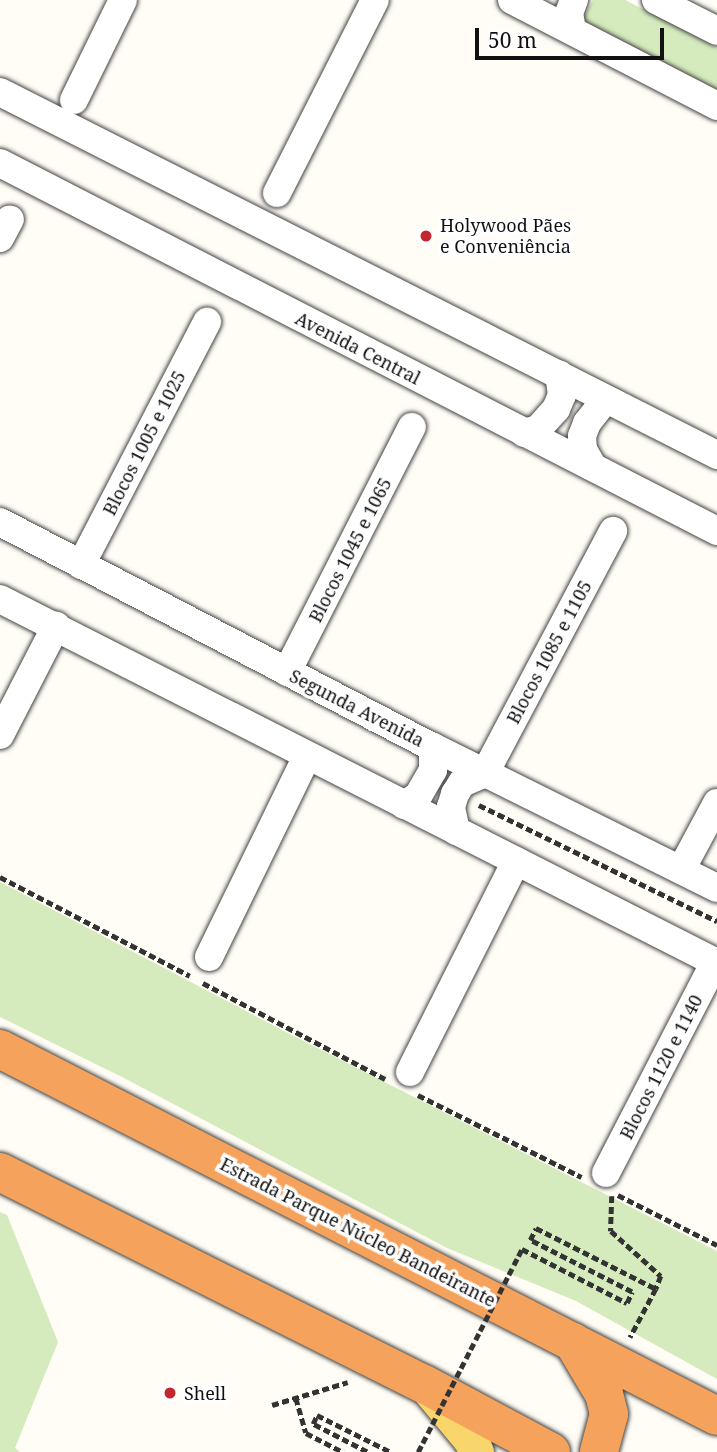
<!DOCTYPE html>
<html>
<head>
<meta charset="utf-8">
<style>
	body { margin:0 }
	#map { position:relative; width:717px; height:1452px; overflow:hidden; background:#fffdf5; font-family:"Noto Serif",serif }
	div>[style] { position:absolute }
	.green>* { inset:0; background:#d5ebbd }
	.path>* { height:4.5px; margin-top:-2.25px; transform-origin:0; background:repeating-linear-gradient(90deg,#333 0 7px,transparent 0 10.5px) }
	.roads { filter:drop-shadow(0 0 2px #444) drop-shadow(0 0 2px #444) }
	.minor>* { height:28px; margin:-14px; padding:0 14px; transform-origin:14px; border-radius:14px; background:#fff }
	.major>* { height:35px; margin:-17.5px; padding:0 17.5px; transform-origin:17.5px; border-radius:17.5px; background:#f9d66b }
	.highway>* { height:38px; margin:-19px; padding:0 19px; transform-origin:19px; border-radius:19px; background:#f5a25d }
	.path-bridge>* { height:4.5px; margin-top:-2.25px; transform-origin:0; background:repeating-linear-gradient(90deg,#333 0 7px,transparent 0 10.5px) }
	.dots>* { width:19px; height:19px; translate:-50% -50%; box-sizing:border-box; border:4px solid #fff; border-radius:50% }
	span { translate:-50% -50%; white-space:nowrap; text-align:center; line-height:1.15; -webkit-text-stroke:7px #fff; paint-order:stroke }
	.poi-label { font-size:18px; color:#111 }
	.left { translate:0 -50%; text-align:left }
	.street-label { font-size:18px; color:#111 }
	.scale { position:absolute; left:475px; top:28px; width:189px; height:32px; box-sizing:border-box; border:4px solid #111; border-top:0; padding-left:9px; font-size:21px; line-height:24px; white-space:nowrap; color:#111; -webkit-text-stroke:5px #fff; paint-order:stroke }
</style>
</head>
<body>
<div id="map">
	<div class="green">
		<i style="clip-path:polygon(593px 0,625px 0,717px 47px,717px 98px,578px 27px)"></i>
		<i style="clip-path:polygon(0 882px,286px 1032px,717px 1251px,717px 1379px,576px 1301px,447px 1248px,124px 1078px,0 1017px)"></i>
		<i style="clip-path:polygon(0 1212px,7px 1215px,58px 1342px,15px 1448px,20px 1452px,0 1452px)"></i>
	</div>
	<div class="path">
		<i style="left:479px;top:805px;width:265px;rotate:26deg"></i>
		<i style="left:0;top:877px;width:214px;rotate:27.5deg"></i>
		<i style="left:203px;top:983px;width:206px;rotate:27.8deg"></i>
		<i style="left:418px;top:1095px;width:183px;rotate:26.6deg"></i>
		<i style="left:618px;top:1195px;width:111px;rotate:26.8deg"></i>
		<i style="left:612px;top:1196px;width:35px;rotate:92deg"></i>
		<i style="left:611px;top:1231px;width:67px;rotate:42deg"></i>
		<i style="left:661px;top:1276px;width:14px;rotate:111deg"></i>
		<i style="left:522px;top:1249px;width:118px;rotate:27.2deg"></i>
		<i style="left:627px;top:1303px;width:12px;rotate:-66deg"></i>
		<i style="left:632px;top:1292px;width:114px;rotate:-153deg"></i>
		<i style="left:530px;top:1240px;width:13px;rotate:-63deg"></i>
		<i style="left:536px;top:1228px;width:135px;rotate:26.9deg"></i>
		<i style="left:656px;top:1289px;width:55px;rotate:118deg"></i>
		<i style="left:296px;top:1398px;width:36px;rotate:74deg"></i>
		<i style="left:306px;top:1433px;width:42px;rotate:27.2deg"></i>
		<i style="left:272px;top:1405px;width:79px;rotate:-16.8deg"></i>
		<i style="left:367px;top:1452px;width:61px;rotate:-152.6deg"></i>
		<i style="left:313px;top:1424px;width:10px;rotate:-66deg"></i>
		<i style="left:317px;top:1415px;width:83px;rotate:26.6deg"></i>
	</div>
	<div class="roads">
		<div class="minor">
			<i style="left:512px;top:0;width:231px;rotate:27.3deg"></i>
			<i style="left:656px;top:0;width:68px;rotate:26.9deg"></i>
			<i style="left:572px;top:30px;width:17px;rotate:-100deg"></i>
			<i style="left:569px;top:13px;width:14px;rotate:-69deg"></i>
			<i style="left:0;top:92px;width:804px;rotate:26.85deg"></i>
			<i style="left:74px;top:100px;width:111px;rotate:-63.9deg"></i>
			<i style="left:0;top:163px;width:806px;rotate:27.17deg"></i>
			<i style="left:277px;top:193px;width:216px;rotate:-63.1deg"></i>
			<i style="left:0;top:238px;width:21px;rotate:-62deg"></i>
			<i style="left:524px;top:433px;width:15px;rotate:-16deg"></i>
			<i style="left:538px;top:429px;width:27px;rotate:-48deg"></i>
			<i style="left:556px;top:409px;width:15px;rotate:-67deg"></i>
			<i style="left:562px;top:395px;width:21px;rotate:-98deg"></i>
			<i style="left:593px;top:467px;width:20px;rotate:-120deg"></i>
			<i style="left:583px;top:450px;width:14px;rotate:-94deg"></i>
			<i style="left:582px;top:436px;width:14px;rotate:-69deg"></i>
			<i style="left:587px;top:423px;width:29px;rotate:-52deg"></i>
			<i style="left:0;top:522px;width:488px;rotate:27.5deg"></i>
			<i style="left:433px;top:747px;width:317px;rotate:26.4deg"></i>
			<i style="left:81px;top:565px;width:274px;rotate:-62.6deg"></i>
			<i style="left:0;top:599px;width:804px;rotate:26.92deg"></i>
			<i style="left:287px;top:672px;width:275px;rotate:-63deg"></i>
			<i style="left:0;top:735px;width:123px;rotate:-62.8deg"></i>
			<i style="left:485px;top:773px;width:274px;rotate:-62.1deg"></i>
			<i style="left:404px;top:805px;width:17px;rotate:-33deg"></i>
			<i style="left:418px;top:796px;width:30px;rotate:-60deg"></i>
			<i style="left:433px;top:770px;width:23px;rotate:-90deg"></i>
			<i style="left:456px;top:831px;width:25px;rotate:-102deg"></i>
			<i style="left:451px;top:807px;width:14px;rotate:-73deg"></i>
			<i style="left:455px;top:794px;width:13px;rotate:-58deg"></i>
			<i style="left:462px;top:783px;width:25px;rotate:-23deg"></i>
			<i style="left:681px;top:870px;width:76px;rotate:-61.8deg"></i>
			<i style="left:209px;top:957px;width:224px;rotate:-64deg"></i>
			<i style="left:410px;top:1072px;width:236px;rotate:-63.3deg"></i>
			<i style="left:606px;top:1173px;width:237px;rotate:-62.7deg"></i>
		</div>
		<div class="major">
			<i style="left:427px;top:1387px;width:69px;rotate:50.3deg"></i>
			<i style="left:471px;top:1440px;width:13px;rotate:67deg"></i>
		</div>
		<div class="highway">
			<i style="left:0;top:1049px;width:805px;rotate:27.11deg"></i>
			<i style="left:0;top:1172px;width:474px;rotate:26.6deg"></i>
			<i style="left:424px;top:1384px;width:144px;rotate:28.2deg"></i>
			<i style="left:573px;top:1342px;width:61px;rotate:59.2deg"></i>
			<i style="left:604px;top:1394px;width:21px;rotate:76deg"></i>
			<i style="left:609px;top:1414px;width:39px;rotate:105deg"></i>
		</div>
	</div>
	<div class="path-bridge">
		<i style="left:418px;top:1452px;width:228px;rotate:-62.9deg"></i>
	</div>
	<div class="dots">
		<i style="left:426px;top:236px;background:#c4262e"></i>
		<i style="left:170px;top:1393px;background:#c4262e"></i>
	</div>
	<div class="poi-label">
		<span class="left" style="left:440px;top:236px">Holywood Pães<br>e Conveniência</span>
		<span class="left" style="left:184px;top:1393px">Shell</span>
	</div>
	<div class="street-label">
		<span style="left:358px;top:348px;rotate:27deg">Avenida Central</span>
		<span style="left:144px;top:443px;rotate:-63deg">Blocos 1005 e 1025</span>
		<span style="left:350px;top:550px;rotate:-63deg">Blocos 1045 e 1065</span>
		<span style="left:549px;top:652px;rotate:-62deg">Blocos 1085 e 1105</span>
		<span style="left:357px;top:708px;rotate:27deg">Segunda Avenida</span>
		<span style="left:661px;top:1067px;rotate:-63deg">Blocos 1120 e 1140</span>
		<span style="left:358px;top:1232px;rotate:27deg">Estrada Parque Núcleo Bandeirante</span>
	</div>
	<div class="scale">50 m</div>
</div>
</body>
</html>
